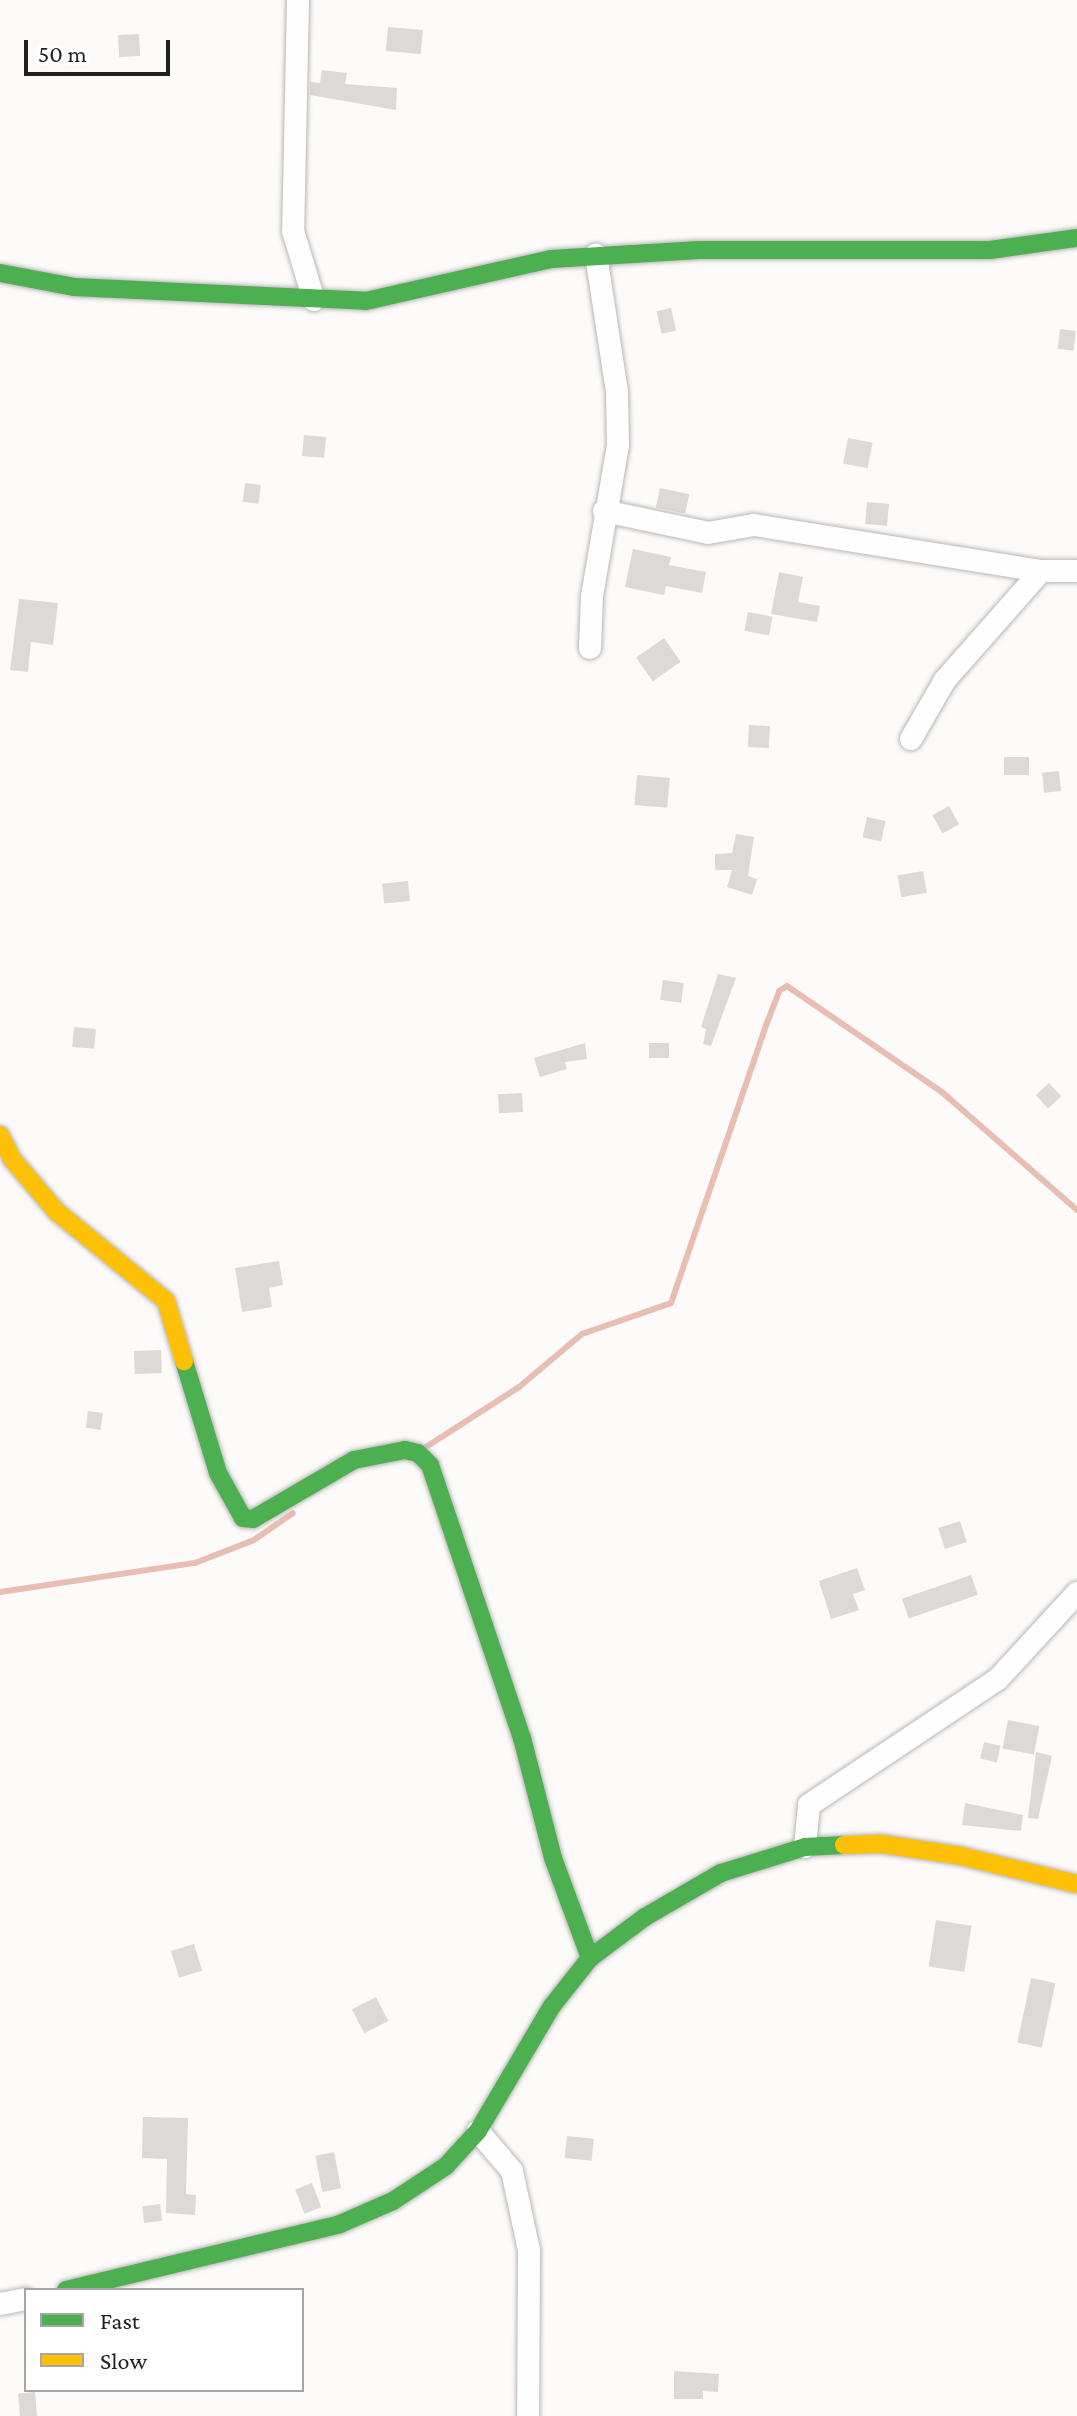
<!DOCTYPE html>
<html>
<head>
<meta charset="utf-8">
<style>
	body { margin:0 }
	#map { position:relative; width:1077px; height:2416px; overflow:hidden; background:#fdfbfa; font-family:"Crimson Pro",serif }
	div>[style] { position:absolute }
	.stream>* { height:6px; margin:-3px; padding:0 3px; transform-origin:3px; border-radius:3px; background:#e9bdb2 }
	.building>* { inset:0; background:#dcd9d8; transform-origin:0 0 }
	.roads { filter:drop-shadow(0 0 2px #b9b7b6) drop-shadow(0 0 2px #b9b7b6) }
	.street>* { height:22px; margin:-11px; padding:0 11px; transform-origin:11px; border-radius:11px; background:#fffefe }
	.fast>* { height:18px; margin:-9px; padding:0 9px; transform-origin:9px; border-radius:9px; background:#4caf50 }
	.slow>* { height:18px; margin:-9px; padding:0 9px; transform-origin:9px; border-radius:9px; background:#ffc107 }
	span { translate:-50% -50%; white-space:nowrap; text-align:center; line-height:1.15; -webkit-text-stroke:7px #fff; paint-order:stroke }
	.legend { position:absolute; left:24px; top:2288px; width:280px; height:104px; box-sizing:border-box; background:#fff; border:2px solid #a7a6a5; margin:0; padding:10px 14px; list-style:none; font-size:24px; color:#23201f }
	.legend li { display:flex; align-items:center; gap:16px; height:40px }
	.legend b { width:40px; border:2px solid #a7a6a5 }
	.scale { position:absolute; left:24px; top:40px; width:146px; height:36px; box-sizing:border-box; border:4px solid #23201f; border-top:0; padding-left:10px; font-size:24px; line-height:28px; white-space:nowrap; color:#23201f; -webkit-text-stroke:6px #fff; paint-order:stroke }
</style>
</head>
<body>
<div id="map">
	<div class="stream">
		<i style="left:426px;top:1447px;width:111px;rotate:-32.8deg"></i>
		<i style="left:519px;top:1387px;width:82px;rotate:-40.1deg"></i>
		<i style="left:582px;top:1334px;width:94px;rotate:-19.2deg"></i>
		<i style="left:671px;top:1303px;width:296px;rotate:-71.1deg"></i>
		<i style="left:767px;top:1023px;width:34px;rotate:-69deg"></i>
		<i style="left:779px;top:991px;width:9px;rotate:-32deg"></i>
		<i style="left:787px;top:986px;width:189px;rotate:34.4deg"></i>
		<i style="left:943px;top:1093px;width:178px;rotate:41.1deg"></i>
		<i style="left:0;top:1592px;width:197px;rotate:-8.5deg"></i>
		<i style="left:195px;top:1563px;width:63px;rotate:-21.3deg"></i>
		<i style="left:254px;top:1540px;width:47px;rotate:-34.7deg"></i>
	</div>
	<div class="building">
		<i style="left:388px;top:27px;width:35px;height:24px;rotate:5deg"></i>
		<i style="left:139px;top:34px;width:22px;height:21px;rotate:87deg"></i>
		<i style="clip-path:polygon(322px 70px,347px 73px,345px 84px,397px 88px,396px 110px,310px 95px,310px 82px,320px 83px)"></i>
		<i style="left:671px;top:308px;width:23px;height:15px;rotate:77deg"></i>
		<i style="left:1060px;top:329px;width:16px;height:20px;rotate:7deg"></i>
		<i style="left:304px;top:435px;width:22px;height:21px;rotate:5deg"></i>
		<i style="left:848px;top:438px;width:25px;height:26px;rotate:11deg"></i>
		<i style="left:245px;top:483px;width:16px;height:19px;rotate:7deg"></i>
		<i style="left:660px;top:488px;width:30px;height:20px;rotate:12deg"></i>
		<i style="left:867px;top:502px;width:22px;height:22px;rotate:5deg"></i>
		<i style="clip-path:polygon(633px 549px,671px 557px,669px 565px,706px 572px,702px 593px,666px 586px,664px 595px,625px 587px)"></i>
		<i style="clip-path:polygon(779px 572px,803px 577px,798px 602px,820px 606px,817px 622px,771px 614px)"></i>
		<i style="clip-path:polygon(19px 599px,58px 603px,53px 645px,31px 642px,28px 672px,10px 670px)"></i>
		<i style="left:748px;top:612px;width:25px;height:19px;rotate:11deg"></i>
		<i style="left:664px;top:638px;width:29px;height:34px;rotate:55deg"></i>
		<i style="left:749px;top:725px;width:21px;height:22px;rotate:3deg"></i>
		<i style="left:1004px;top:757px;width:25px;height:18px"></i>
		<i style="left:1059px;top:771px;width:20px;height:17px;rotate:84deg"></i>
		<i style="left:637px;top:775px;width:33px;height:30px;rotate:5deg"></i>
		<i style="left:949px;top:806px;width:21px;height:19px;rotate:61deg"></i>
		<i style="left:867px;top:817px;width:19px;height:21px;rotate:12deg"></i>
		<i style="clip-path:polygon(736px 834px,754px 837px,748px 876px,757px 879px,752px 895px,727px 887px,732px 870px,715px 870px,715px 854px,732px 853px)"></i>
		<i style="left:923px;top:871px;width:22px;height:26px;rotate:80deg"></i>
		<i style="left:408px;top:881px;width:20px;height:26px;rotate:84deg"></i>
		<i style="clip-path:polygon(718px 974px,736px 978px,711px 1046px,703px 1044px,706px 1029px,701px 1027px)"></i>
		<i style="left:663px;top:980px;width:21px;height:20px;rotate:8deg"></i>
		<i style="left:74px;top:1027px;width:22px;height:20px;rotate:5deg"></i>
		<i style="clip-path:polygon(585px 1043px,587px 1059px,565px 1062px,567px 1069px,540px 1077px,534px 1058px)"></i>
		<i style="left:649px;top:1043px;width:20px;height:15px"></i>
		<i style="left:1049px;top:1083px;width:18px;height:18px;rotate:47deg"></i>
		<i style="left:522px;top:1093px;width:19px;height:24px;rotate:87deg"></i>
		<i style="clip-path:polygon(279px 1261px,283px 1285px,269px 1288px,272px 1307px,242px 1312px,235px 1268px)"></i>
		<i style="left:134px;top:1351px;width:27px;height:23px;rotate:-2deg"></i>
		<i style="left:88px;top:1411px;width:15px;height:17px;rotate:8deg"></i>
		<i style="left:960px;top:1521px;width:22px;height:23px;rotate:72deg"></i>
		<i style="clip-path:polygon(857px 1568px,865px 1590px,853px 1594px,859px 1610px,831px 1619px,819px 1581px)"></i>
		<i style="left:971px;top:1575px;width:21px;height:73px;rotate:71deg"></i>
		<i style="left:1008px;top:1720px;width:32px;height:29px;rotate:11deg"></i>
		<i style="left:984px;top:1742px;width:17px;height:17px;rotate:13deg"></i>
		<i style="clip-path:polygon(1036px 1752px,1052px 1756px,1038px 1819px,1028px 1818px)"></i>
		<i style="clip-path:polygon(965px 1803px,1023px 1815px,1021px 1831px,962px 1825px)"></i>
		<i style="left:936px;top:1920px;width:36px;height:47px;rotate:9deg"></i>
		<i style="left:194px;top:1944px;width:28px;height:24px;rotate:73deg"></i>
		<i style="left:1031px;top:1978px;width:25px;height:66px;rotate:12deg"></i>
		<i style="left:376px;top:1997px;width:27px;height:27px;rotate:63deg"></i>
		<i style="clip-path:polygon(143px 2117px,188px 2118px,186px 2194px,196px 2195px,195px 2215px,166px 2213px,167px 2159px,142px 2158px)"></i>
		<i style="left:567px;top:2136px;width:27px;height:22px;rotate:6deg"></i>
		<i style="left:334px;top:2152px;width:37px;height:19px;rotate:79deg"></i>
		<i style="left:312px;top:2183px;width:26px;height:18px;rotate:69deg"></i>
		<i style="left:160px;top:2204px;width:17px;height:18px;rotate:83deg"></i>
		<i style="clip-path:polygon(674px 2371px,719px 2374px,718px 2392px,703px 2391px,703px 2399px,674px 2399px)"></i>
		<i style="left:35px;top:2392px;width:24px;height:17px;rotate:85deg"></i>
	</div>
	<div class="roads">
		<div class="street">
			<i style="left:298px;top:0;width:231px;rotate:91.2deg"></i>
			<i style="left:293px;top:231px;width:72px;rotate:73.1deg"></i>
			<i style="left:604px;top:511px;width:106px;rotate:11.9deg"></i>
			<i style="left:708px;top:533px;width:47px;rotate:-9.9deg"></i>
			<i style="left:754px;top:525px;width:291px;rotate:9.1deg"></i>
			<i style="left:1041px;top:571px;width:36px"></i>
			<i style="left:590px;top:648px;width:52px;rotate:-87.8deg"></i>
			<i style="left:592px;top:596px;width:153px;rotate:-80.2deg"></i>
			<i style="left:618px;top:445px;width:53px;rotate:-91.1deg"></i>
			<i style="left:617px;top:392px;width:139px;rotate:-98.7deg"></i>
			<i style="left:911px;top:739px;width:68px;rotate:-60deg"></i>
			<i style="left:945px;top:680px;width:145px;rotate:-48.6deg"></i>
			<i style="left:805px;top:1847px;width:42px;rotate:-84.6deg"></i>
			<i style="left:809px;top:1805px;width:227px;rotate:-33.7deg"></i>
			<i style="left:998px;top:1679px;width:117px;rotate:-47.4deg"></i>
			<i style="left:478px;top:2131px;width:52px;rotate:49.6deg"></i>
			<i style="left:512px;top:2171px;width:81px;rotate:77.9deg"></i>
			<i style="left:529px;top:2250px;width:166px;rotate:90.3deg"></i>
			<i style="left:0;top:2304px;width:26px;rotate:-11deg"></i>
		</div>
		<div class="fast">
			<i style="left:0;top:273px;width:75px;rotate:10.7deg"></i>
			<i style="left:74px;top:287px;width:292px;rotate:2.7deg"></i>
			<i style="left:366px;top:301px;width:190px;rotate:-12.8deg"></i>
			<i style="left:551px;top:259px;width:148px;rotate:-3.5deg"></i>
			<i style="left:699px;top:250px;width:291px"></i>
			<i style="left:990px;top:250px;width:88px;rotate:-7.9deg"></i>
			<i style="left:184px;top:1361px;width:117px;rotate:73.1deg"></i>
			<i style="left:218px;top:1473px;width:51px;rotate:60.9deg"></i>
			<i style="left:243px;top:1518px;width:10px;rotate:6deg"></i>
			<i style="left:253px;top:1519px;width:117px;rotate:-30.3deg"></i>
			<i style="left:354px;top:1460px;width:52px;rotate:-11.1deg"></i>
			<i style="left:405px;top:1450px;width:13px;rotate:13deg"></i>
			<i style="left:418px;top:1453px;width:17px;rotate:45deg"></i>
			<i style="left:430px;top:1465px;width:288px;rotate:71.4deg"></i>
			<i style="left:522px;top:1738px;width:124px;rotate:75.5deg"></i>
			<i style="left:553px;top:1858px;width:107px;rotate:69.7deg"></i>
			<i style="left:66px;top:2290px;width:282px;rotate:-13.5deg"></i>
			<i style="left:340px;top:2224px;width:58px;rotate:-23.5deg"></i>
			<i style="left:393px;top:2201px;width:64px;rotate:-33.4deg"></i>
			<i style="left:446px;top:2166px;width:47px;rotate:-47.6deg"></i>
			<i style="left:478px;top:2131px;width:145px;rotate:-59.4deg"></i>
			<i style="left:552px;top:2006px;width:61px;rotate:-51.6deg"></i>
			<i style="left:590px;top:1958px;width:69px;rotate:-36.7deg"></i>
			<i style="left:645px;top:1917px;width:88px;rotate:-30.1deg"></i>
			<i style="left:721px;top:1873px;width:88px;rotate:-17.2deg"></i>
			<i style="left:805px;top:1847px;width:39px;rotate:-3deg"></i>
		</div>
		<div class="slow">
			<i style="left:0;top:1135px;width:27px;rotate:63deg"></i>
			<i style="left:12px;top:1159px;width:70px;rotate:49.7deg"></i>
			<i style="left:57px;top:1212px;width:141px;rotate:39.2deg"></i>
			<i style="left:166px;top:1301px;width:63px;rotate:73.3deg"></i>
			<i style="left:844px;top:1845px;width:38px;rotate:-2deg"></i>
			<i style="left:882px;top:1844px;width:80px;rotate:8.6deg"></i>
			<i style="left:961px;top:1856px;width:119px;rotate:13.6deg"></i>
		</div>
	</div>
	<ul class="legend">
	<li><b style="height:10px;background:#4caf50"></b>Fast</li>
	<li><b style="height:10px;background:#ffc107"></b>Slow</li>
	</ul>
	<div class="scale">50 m</div>
</div>
</body>
</html>
